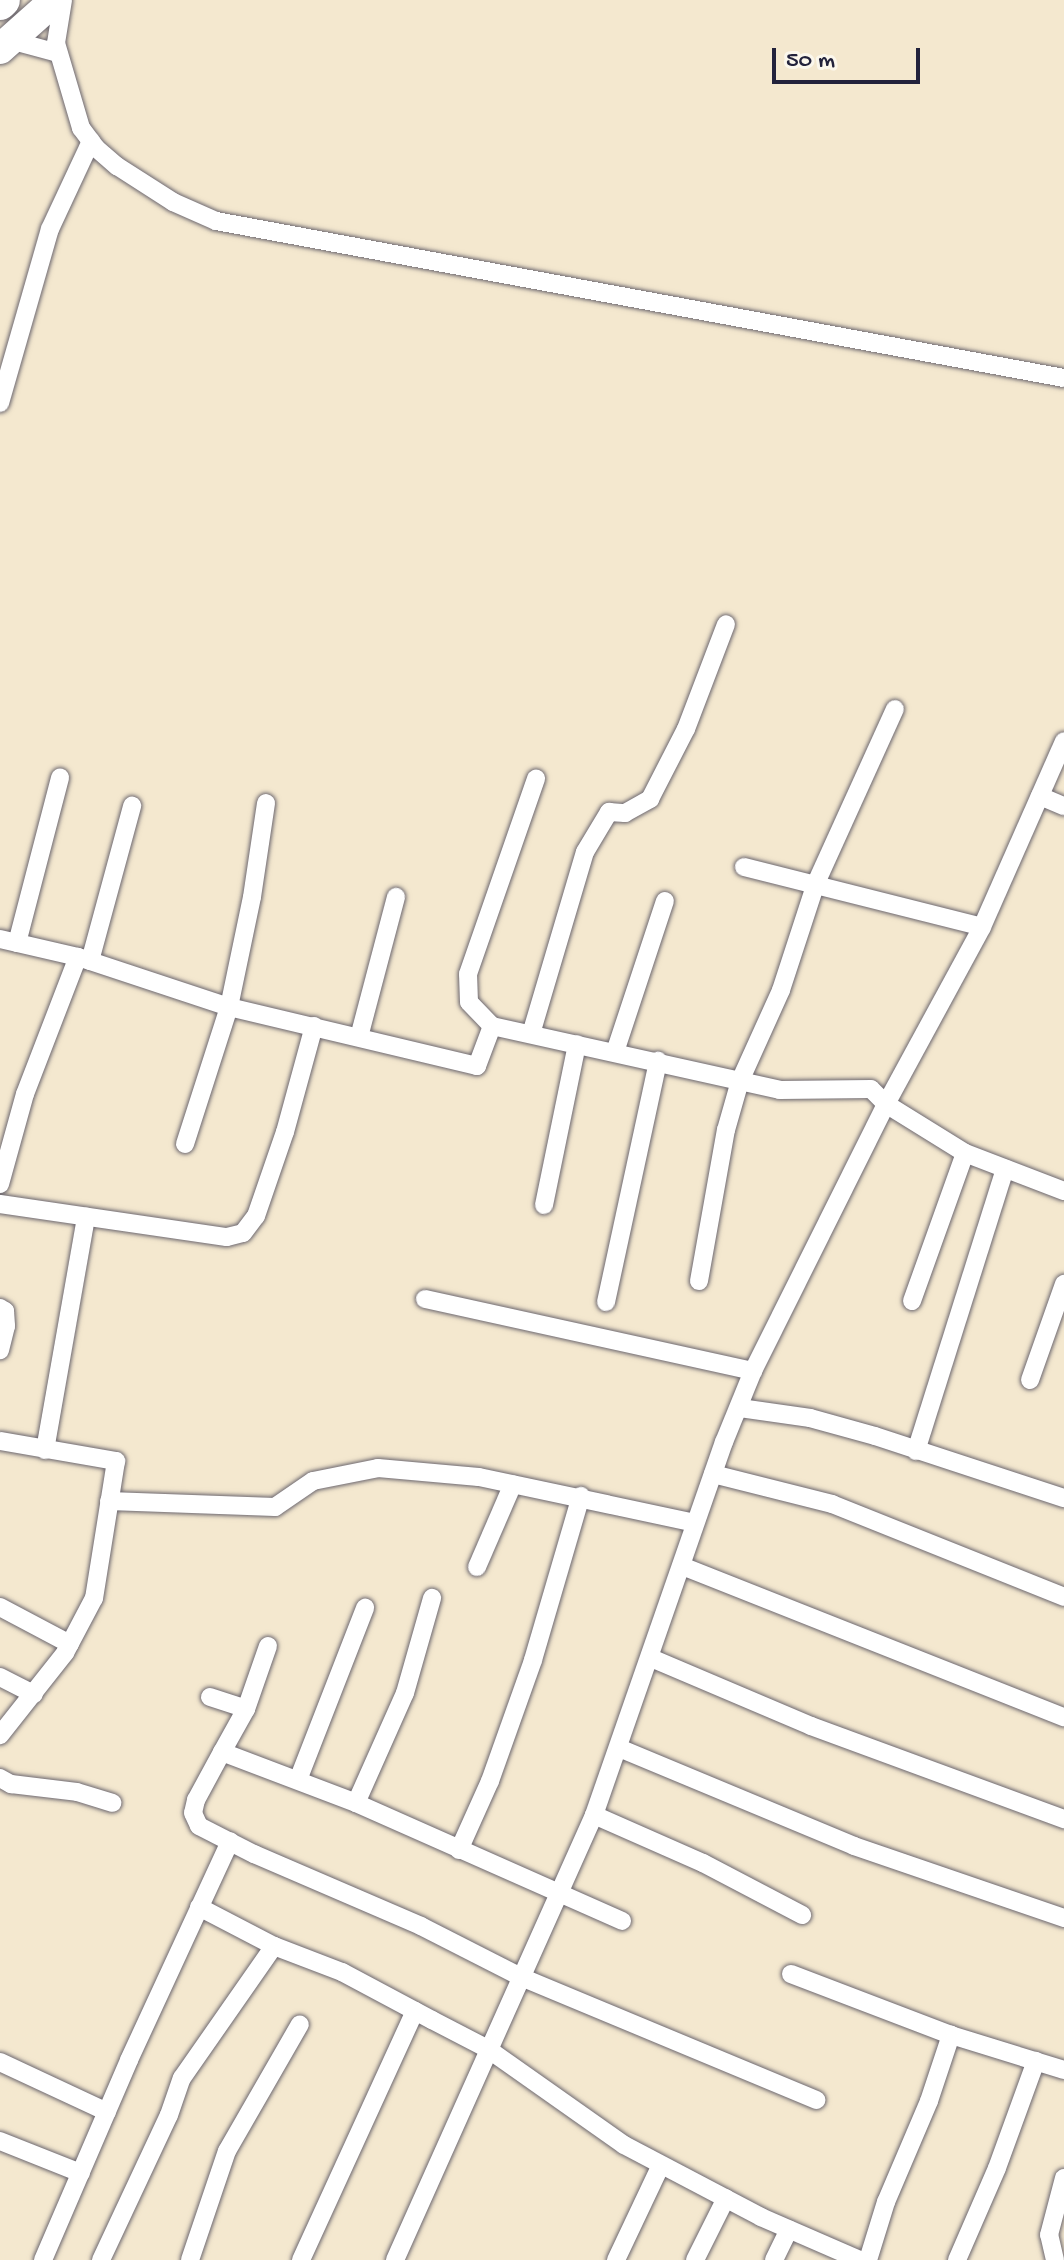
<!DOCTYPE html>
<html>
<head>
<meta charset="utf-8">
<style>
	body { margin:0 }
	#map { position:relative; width:1064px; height:2260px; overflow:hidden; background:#f4e8cf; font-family:"Gochi Hand",sans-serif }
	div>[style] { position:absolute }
	.roads { filter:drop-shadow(0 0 2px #6c676f) drop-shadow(0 0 2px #6c676f) }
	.minor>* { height:18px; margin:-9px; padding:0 9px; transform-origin:9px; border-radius:9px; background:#fff }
	.primary>* { height:30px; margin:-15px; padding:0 15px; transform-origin:15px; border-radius:15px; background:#fff }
	.motorway>* { height:34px; margin:-17px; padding:0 17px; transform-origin:17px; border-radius:17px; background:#fff }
	span { translate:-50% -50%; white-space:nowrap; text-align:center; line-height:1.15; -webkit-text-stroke:6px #fbf7ec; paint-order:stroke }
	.scale { position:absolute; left:772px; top:48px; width:148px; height:36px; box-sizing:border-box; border:4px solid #22223b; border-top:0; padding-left:10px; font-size:24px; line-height:28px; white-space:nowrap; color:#22223b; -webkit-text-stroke:6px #fbf7ec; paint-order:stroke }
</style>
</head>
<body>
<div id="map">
	<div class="roads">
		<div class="minor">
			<i style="left:63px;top:0;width:44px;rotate:99.2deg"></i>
			<i style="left:56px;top:43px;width:89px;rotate:73.6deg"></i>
			<i style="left:81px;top:128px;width:25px;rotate:53deg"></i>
			<i style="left:96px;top:148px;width:28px;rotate:41deg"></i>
			<i style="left:117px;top:166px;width:67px;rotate:32.7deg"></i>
			<i style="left:173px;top:202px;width:47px;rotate:23.8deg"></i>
			<i style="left:216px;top:221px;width:862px;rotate:10.49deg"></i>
			<i style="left:10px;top:40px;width:50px;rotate:15.2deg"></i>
			<i style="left:0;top:403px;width:181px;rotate:-74deg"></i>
			<i style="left:50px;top:229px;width:97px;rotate:-65deg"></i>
			<i style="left:1040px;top:796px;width:26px;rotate:23deg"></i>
			<i style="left:744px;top:867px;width:245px;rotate:14.1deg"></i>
			<i style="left:0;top:939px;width:80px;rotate:13deg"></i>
			<i style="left:78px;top:957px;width:159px;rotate:18.3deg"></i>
			<i style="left:229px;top:1007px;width:255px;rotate:13.4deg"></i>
			<i style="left:477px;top:1066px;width:43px;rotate:-69.4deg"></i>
			<i style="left:492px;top:1026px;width:295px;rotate:12.5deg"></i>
			<i style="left:780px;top:1090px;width:91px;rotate:-0.6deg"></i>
			<i style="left:871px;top:1089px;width:21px;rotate:45deg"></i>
			<i style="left:886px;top:1104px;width:93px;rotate:31.8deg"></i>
			<i style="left:965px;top:1153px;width:106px;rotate:21deg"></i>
			<i style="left:17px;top:943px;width:171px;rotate:-75.4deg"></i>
			<i style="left:90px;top:961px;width:161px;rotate:-74.8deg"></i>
			<i style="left:492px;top:1026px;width:33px;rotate:-134deg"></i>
			<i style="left:469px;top:1002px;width:28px;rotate:-92deg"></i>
			<i style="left:468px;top:974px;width:207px;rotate:-70.8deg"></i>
			<i style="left:531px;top:1034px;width:190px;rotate:-73.5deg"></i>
			<i style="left:585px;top:852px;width:47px;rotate:-59deg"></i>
			<i style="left:609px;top:812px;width:16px;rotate:4deg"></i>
			<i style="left:625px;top:813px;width:29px;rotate:-29deg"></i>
			<i style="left:650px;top:799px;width:79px;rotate:-62.8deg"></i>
			<i style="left:686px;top:729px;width:112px;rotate:-69.1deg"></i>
			<i style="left:359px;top:1037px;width:145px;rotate:-75.2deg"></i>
			<i style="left:615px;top:1052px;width:159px;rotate:-71.7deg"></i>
			<i style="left:185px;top:1144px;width:144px;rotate:-72.2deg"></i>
			<i style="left:229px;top:1007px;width:112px;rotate:-78.2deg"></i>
			<i style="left:252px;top:897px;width:95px;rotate:-81.5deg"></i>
			<i style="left:0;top:1184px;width:93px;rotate:-74.5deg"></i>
			<i style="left:25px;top:1094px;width:147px;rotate:-68.9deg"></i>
			<i style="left:0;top:1204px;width:229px;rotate:8.3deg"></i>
			<i style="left:227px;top:1237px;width:16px;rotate:-14deg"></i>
			<i style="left:243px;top:1233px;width:21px;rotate:-53deg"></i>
			<i style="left:256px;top:1216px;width:89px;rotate:-71deg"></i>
			<i style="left:285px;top:1132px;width:110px;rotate:-74.7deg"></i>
			<i style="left:544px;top:1205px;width:164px;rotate:-78.4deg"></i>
			<i style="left:699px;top:1281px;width:153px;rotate:-79.9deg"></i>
			<i style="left:726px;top:1130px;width:51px;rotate:-74.1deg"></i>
			<i style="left:740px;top:1081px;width:100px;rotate:-65.7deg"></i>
			<i style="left:781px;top:990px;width:113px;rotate:-71.9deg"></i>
			<i style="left:816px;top:883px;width:191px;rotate:-65.6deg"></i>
			<i style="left:425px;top:1299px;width:336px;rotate:12.4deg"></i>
			<i style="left:912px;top:1301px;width:157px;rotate:-70.3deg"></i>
			<i style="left:606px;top:1302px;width:247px;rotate:-77.8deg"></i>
			<i style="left:0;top:1308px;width:6px;rotate:31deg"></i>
			<i style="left:5px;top:1311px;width:15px;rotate:86deg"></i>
			<i style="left:6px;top:1326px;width:25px;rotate:104deg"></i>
			<i style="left:1030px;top:1380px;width:102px;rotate:-70.5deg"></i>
			<i style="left:740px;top:1408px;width:71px;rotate:8.1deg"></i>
			<i style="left:810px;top:1418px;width:67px;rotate:15.5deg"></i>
			<i style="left:875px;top:1436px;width:199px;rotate:18.2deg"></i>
			<i style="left:0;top:1441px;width:118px;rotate:9.8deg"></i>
			<i style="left:116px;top:1461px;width:139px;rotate:99.1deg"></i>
			<i style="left:94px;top:1598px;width:62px;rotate:117.8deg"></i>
			<i style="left:65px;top:1653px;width:105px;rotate:128.4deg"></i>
			<i style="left:45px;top:1450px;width:237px;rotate:-80deg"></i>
			<i style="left:916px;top:1451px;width:296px;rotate:-72.5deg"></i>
			<i style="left:713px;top:1474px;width:123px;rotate:14.1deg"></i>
			<i style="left:832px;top:1504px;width:250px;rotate:21.8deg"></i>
			<i style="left:109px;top:1501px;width:166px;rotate:2.1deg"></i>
			<i style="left:275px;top:1507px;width:46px;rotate:-34.4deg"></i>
			<i style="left:313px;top:1481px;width:66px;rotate:-11.3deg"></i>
			<i style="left:378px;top:1468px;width:101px;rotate:5.1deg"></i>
			<i style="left:479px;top:1477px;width:221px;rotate:12deg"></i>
			<i style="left:682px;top:1566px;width:411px;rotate:21.6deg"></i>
			<i style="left:477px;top:1567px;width:90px;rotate:-66.6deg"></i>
			<i style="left:0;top:1607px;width:79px;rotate:27.9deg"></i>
			<i style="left:268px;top:1646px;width:67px;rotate:109.2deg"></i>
			<i style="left:246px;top:1709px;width:49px;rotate:119.2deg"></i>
			<i style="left:222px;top:1752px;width:143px;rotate:20.8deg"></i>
			<i style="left:356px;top:1803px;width:291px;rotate:23.9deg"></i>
			<i style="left:651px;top:1658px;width:174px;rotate:23deg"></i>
			<i style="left:811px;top:1726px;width:270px;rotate:20.2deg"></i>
			<i style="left:0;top:1677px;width:38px;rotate:27deg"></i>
			<i style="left:210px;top:1697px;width:38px;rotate:18deg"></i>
			<i style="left:619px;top:1748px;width:255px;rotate:22.6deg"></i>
			<i style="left:854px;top:1846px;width:222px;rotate:18.9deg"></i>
			<i style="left:222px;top:1752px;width:55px;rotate:118.4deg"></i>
			<i style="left:196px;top:1800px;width:13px;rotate:103deg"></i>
			<i style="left:193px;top:1813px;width:14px;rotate:65deg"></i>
			<i style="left:199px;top:1826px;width:62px;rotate:27deg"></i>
			<i style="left:254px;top:1854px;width:182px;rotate:23.3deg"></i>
			<i style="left:421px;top:1926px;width:112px;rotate:27deg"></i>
			<i style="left:521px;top:1977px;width:320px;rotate:22.6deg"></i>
			<i style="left:0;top:1778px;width:13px;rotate:29deg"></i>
			<i style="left:11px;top:1784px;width:66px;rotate:6.9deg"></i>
			<i style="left:77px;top:1792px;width:37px;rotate:17deg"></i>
			<i style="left:298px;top:1780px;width:185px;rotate:-68.7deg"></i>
			<i style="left:356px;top:1803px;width:120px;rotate:-66deg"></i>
			<i style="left:405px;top:1693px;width:99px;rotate:-74.1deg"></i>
			<i style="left:594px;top:1815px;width:119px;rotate:23.8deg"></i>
			<i style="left:703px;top:1863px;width:112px;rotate:27.7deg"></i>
			<i style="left:459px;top:1850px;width:76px;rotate:-65.8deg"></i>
			<i style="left:490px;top:1781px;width:128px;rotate:-70.4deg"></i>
			<i style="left:533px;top:1660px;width:171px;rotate:-73.7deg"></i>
			<i style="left:199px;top:1907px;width:85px;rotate:27.5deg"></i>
			<i style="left:274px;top:1946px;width:73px;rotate:20.9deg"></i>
			<i style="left:342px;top:1972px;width:102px;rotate:28.1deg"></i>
			<i style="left:432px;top:2020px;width:63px;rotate:27.4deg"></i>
			<i style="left:488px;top:2049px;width:166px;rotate:35.2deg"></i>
			<i style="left:624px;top:2145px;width:155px;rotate:27.7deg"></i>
			<i style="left:761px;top:2217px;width:108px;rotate:23.5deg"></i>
			<i style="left:791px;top:1974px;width:171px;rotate:20.9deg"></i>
			<i style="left:951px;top:2035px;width:118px;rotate:17.2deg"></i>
			<i style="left:0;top:2062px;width:118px;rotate:25deg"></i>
			<i style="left:0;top:2141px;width:87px;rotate:21.6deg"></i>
			<i style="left:43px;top:2260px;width:218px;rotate:-66.7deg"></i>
			<i style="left:129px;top:2060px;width:241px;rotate:-65.2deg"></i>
			<i style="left:101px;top:2260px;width:160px;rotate:-64.9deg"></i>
			<i style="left:169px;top:2115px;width:39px;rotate:-71deg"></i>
			<i style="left:182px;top:2078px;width:161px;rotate:-55.1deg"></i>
			<i style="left:190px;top:2260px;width:115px;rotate:-71.3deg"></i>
			<i style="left:227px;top:2151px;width:146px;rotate:-60.1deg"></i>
			<i style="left:301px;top:2260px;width:274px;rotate:-65.4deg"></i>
			<i style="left:395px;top:2260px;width:487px;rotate:-65.9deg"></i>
			<i style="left:594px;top:1815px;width:395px;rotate:-70.8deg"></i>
			<i style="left:724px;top:1442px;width:77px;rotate:-67.8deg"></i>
			<i style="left:753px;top:1371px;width:298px;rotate:-63.5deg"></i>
			<i style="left:886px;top:1104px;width:201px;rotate:-61.5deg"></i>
			<i style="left:982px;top:927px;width:203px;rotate:-66.2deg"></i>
			<i style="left:616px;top:2260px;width:105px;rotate:-64.7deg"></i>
			<i style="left:695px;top:2260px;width:69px;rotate:-63.4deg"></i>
			<i style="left:774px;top:2260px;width:34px;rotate:-64deg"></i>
			<i style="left:868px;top:2260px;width:61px;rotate:-72.8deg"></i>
			<i style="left:886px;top:2202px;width:110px;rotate:-66.9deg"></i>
			<i style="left:929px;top:2101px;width:70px;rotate:-71.6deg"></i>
			<i style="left:957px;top:2260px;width:100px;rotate:-66.5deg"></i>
			<i style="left:997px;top:2168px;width:114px;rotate:-70deg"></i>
			<i style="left:1055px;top:2260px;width:26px;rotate:-103deg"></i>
			<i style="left:1049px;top:2235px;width:59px;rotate:-75.3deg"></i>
		</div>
		<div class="primary">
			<i style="left:0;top:49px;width:74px;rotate:-41.7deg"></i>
		</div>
		<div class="motorway">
			<i style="left:0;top:3px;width:4px;rotate:-45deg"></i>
		</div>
	</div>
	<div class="scale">50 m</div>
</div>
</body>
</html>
